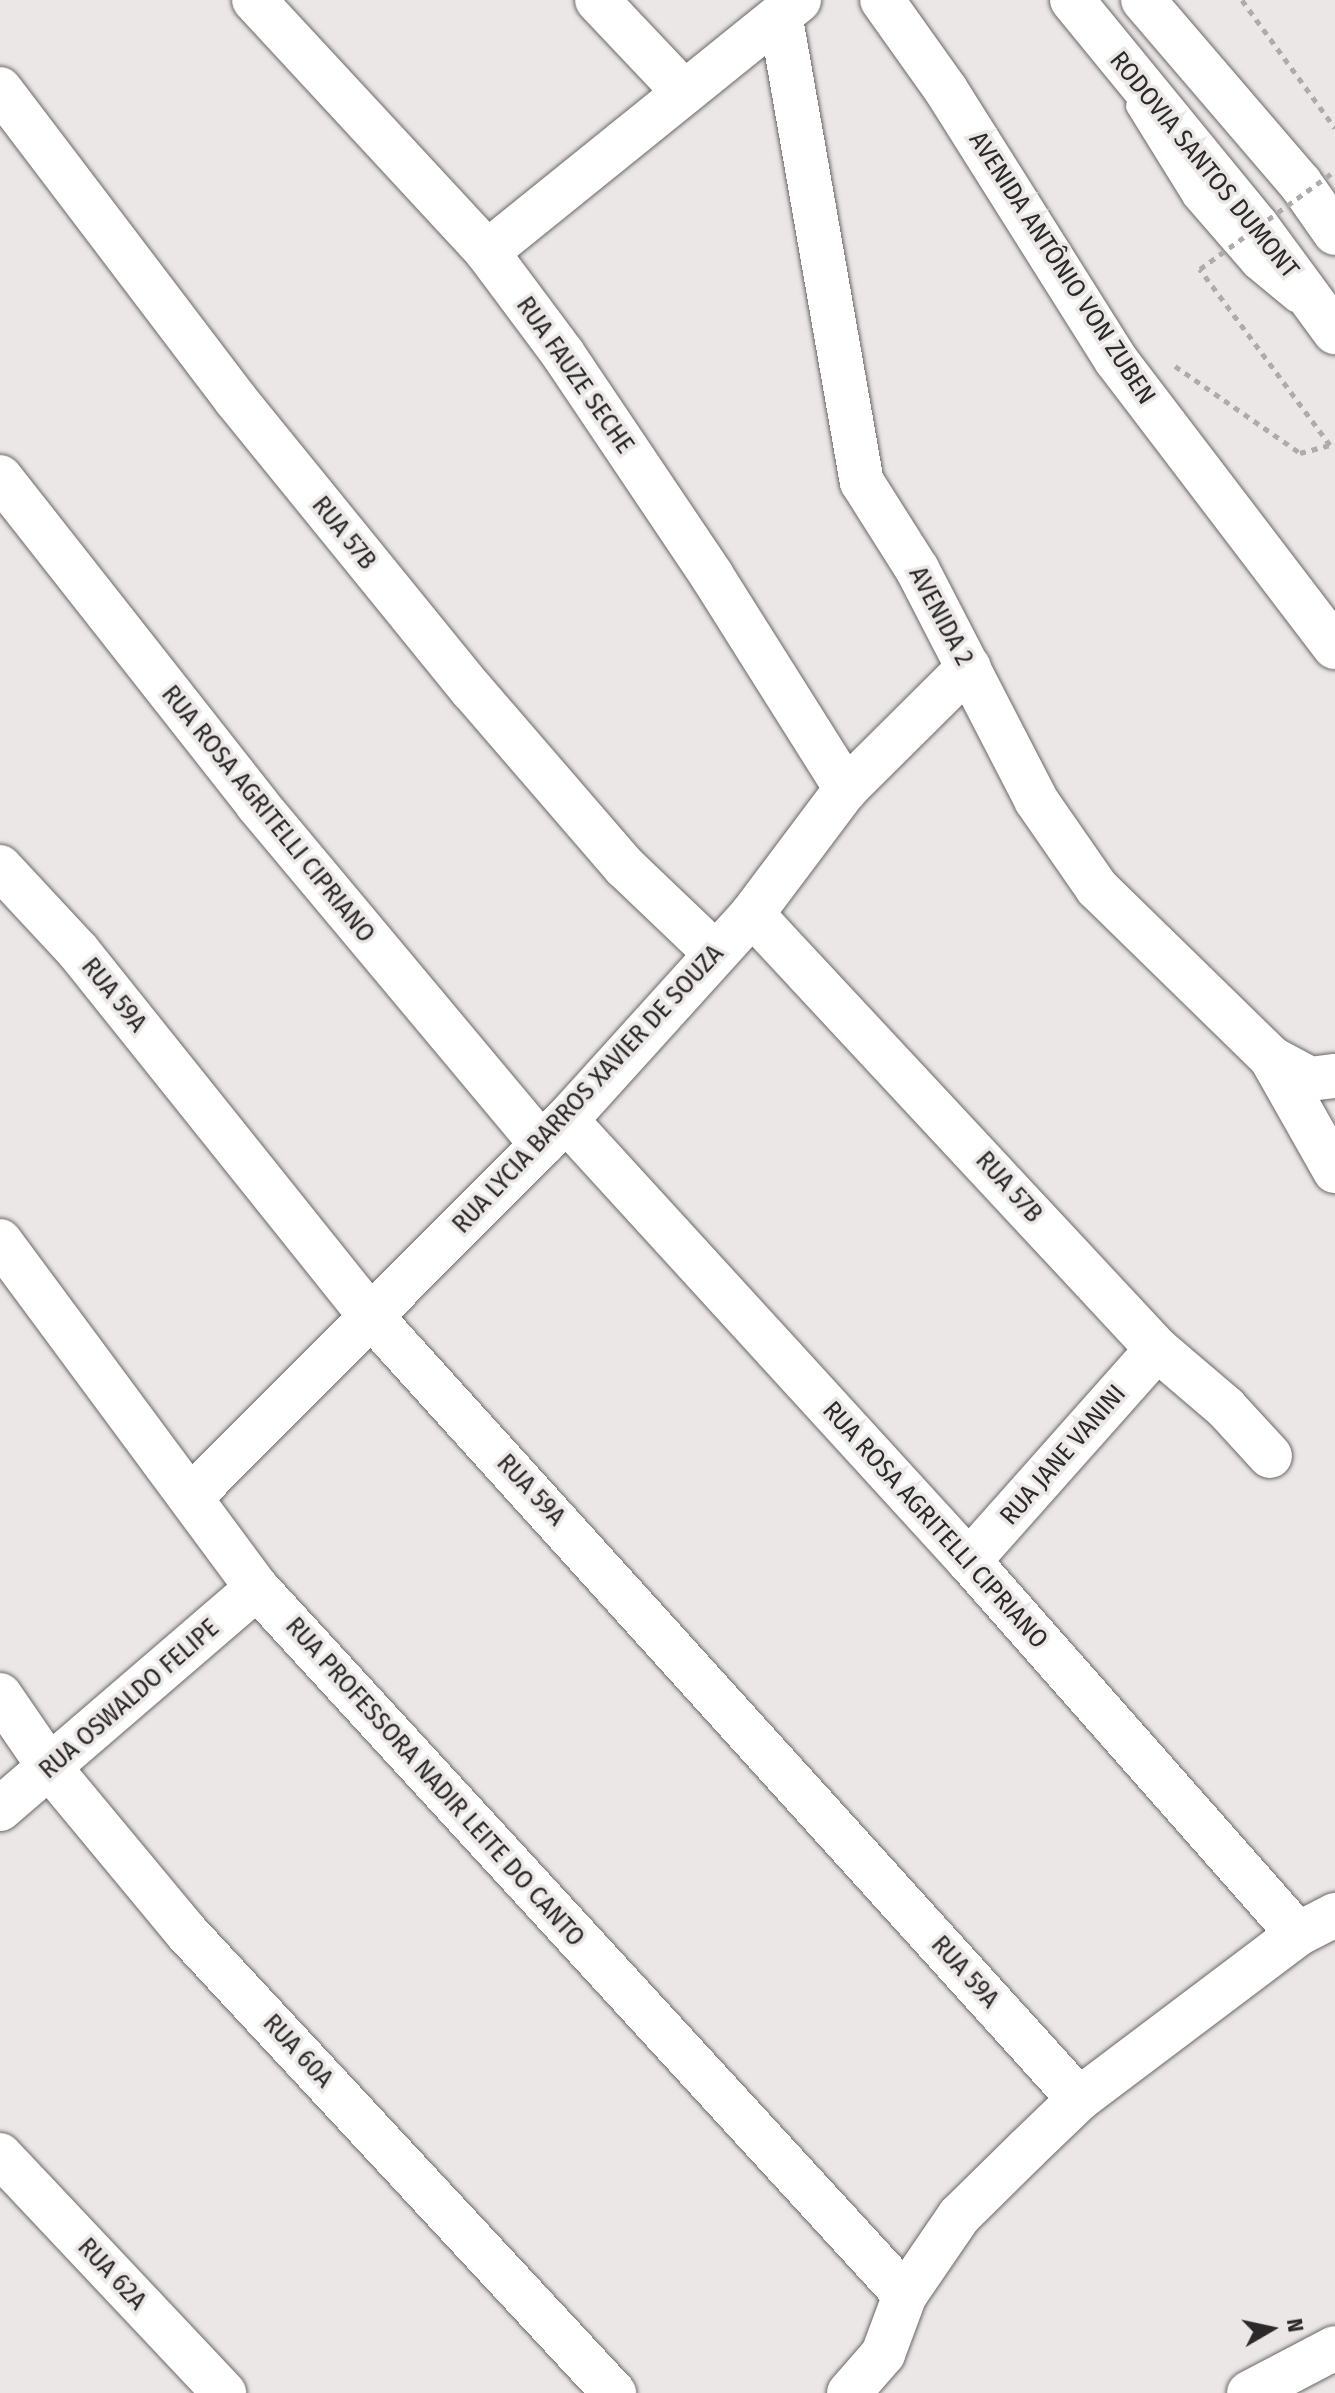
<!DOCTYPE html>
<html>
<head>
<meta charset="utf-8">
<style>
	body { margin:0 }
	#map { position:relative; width:1335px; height:2393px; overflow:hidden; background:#ece7e7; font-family:"Fira Sans Condensed",sans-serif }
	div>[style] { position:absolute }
	.path>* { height:5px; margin-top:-2.5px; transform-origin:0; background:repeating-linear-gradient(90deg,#afabab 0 6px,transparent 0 12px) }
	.roads { filter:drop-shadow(0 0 2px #6b6667) drop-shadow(0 0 2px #6b6667) }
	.service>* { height:22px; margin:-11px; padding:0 11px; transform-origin:11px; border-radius:11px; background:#fff }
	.minor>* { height:44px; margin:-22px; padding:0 22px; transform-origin:22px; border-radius:22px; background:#fff }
	.motorway>* { height:44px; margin:-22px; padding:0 22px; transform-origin:22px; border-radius:22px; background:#fff }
	.path-bridge>* { height:5px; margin-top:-2.5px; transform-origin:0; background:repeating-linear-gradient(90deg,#afabab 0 6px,transparent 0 12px) }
	span { translate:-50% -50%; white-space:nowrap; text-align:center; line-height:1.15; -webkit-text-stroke:7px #ece7e7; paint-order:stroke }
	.street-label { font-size:26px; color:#2b2929 }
	.north { position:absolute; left:1231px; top:2289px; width:80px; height:80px; -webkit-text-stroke:6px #ece7e7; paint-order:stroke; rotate:81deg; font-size:22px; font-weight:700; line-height:32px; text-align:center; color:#2b2929 }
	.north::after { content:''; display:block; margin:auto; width:28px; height:36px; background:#2b2929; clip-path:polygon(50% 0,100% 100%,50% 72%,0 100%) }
</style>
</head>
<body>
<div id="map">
	<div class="path">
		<i style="left:1242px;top:0;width:158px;rotate:54deg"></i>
		<i style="left:1175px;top:366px;width:152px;rotate:34.8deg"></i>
		<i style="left:1300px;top:453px;width:31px;rotate:-15deg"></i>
	</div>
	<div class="roads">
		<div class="service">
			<i style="left:1137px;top:106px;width:108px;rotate:58.2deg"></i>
			<i style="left:1194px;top:198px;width:91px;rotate:49deg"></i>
			<i style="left:1254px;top:267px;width:53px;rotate:39.7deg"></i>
		</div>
		<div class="minor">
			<i style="left:254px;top:0;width:343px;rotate:47.2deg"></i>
			<i style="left:487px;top:252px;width:127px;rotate:53.3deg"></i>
			<i style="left:563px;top:354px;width:267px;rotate:56.1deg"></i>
			<i style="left:712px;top:576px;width:252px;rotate:57.8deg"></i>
			<i style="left:597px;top:0;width:124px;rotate:46.6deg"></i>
			<i style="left:882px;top:0;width:110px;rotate:54.6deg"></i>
			<i style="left:946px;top:90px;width:319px;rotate:57.8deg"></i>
			<i style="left:1116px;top:360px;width:361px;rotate:52.7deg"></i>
			<i style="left:781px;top:19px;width:470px;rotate:80.1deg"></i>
			<i style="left:862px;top:482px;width:103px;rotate:57.7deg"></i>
			<i style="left:917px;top:569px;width:260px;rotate:62.7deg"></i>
			<i style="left:1036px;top:800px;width:107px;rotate:55.3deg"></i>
			<i style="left:1097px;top:888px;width:243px;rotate:44.3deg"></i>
			<i style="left:1271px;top:1058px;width:44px;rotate:28.3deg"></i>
			<i style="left:1310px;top:1079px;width:25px;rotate:-7deg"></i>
			<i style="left:0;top:89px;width:390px;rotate:52.8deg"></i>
			<i style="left:236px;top:400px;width:374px;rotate:50.9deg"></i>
			<i style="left:472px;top:690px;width:234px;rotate:49.2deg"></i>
			<i style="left:625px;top:867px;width:124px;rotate:43.7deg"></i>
			<i style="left:487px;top:252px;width:401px;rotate:-38.9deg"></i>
			<i style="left:0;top:477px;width:416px;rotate:51.8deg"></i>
			<i style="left:257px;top:804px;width:444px;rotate:50.1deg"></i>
			<i style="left:0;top:867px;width:115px;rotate:47.1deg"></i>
			<i style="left:78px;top:951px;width:467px;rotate:51.3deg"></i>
			<i style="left:370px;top:1315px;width:1057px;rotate:47.88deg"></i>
			<i style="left:752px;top:914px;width:594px;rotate:47.05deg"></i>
			<i style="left:1157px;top:1349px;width:91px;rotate:40.5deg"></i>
			<i style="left:1226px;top:1408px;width:65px;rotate:47.5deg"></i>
			<i style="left:1271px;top:1058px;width:130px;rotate:60.5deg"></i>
			<i style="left:566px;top:1120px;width:597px;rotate:47.58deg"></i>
			<i style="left:969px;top:1561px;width:497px;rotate:48.6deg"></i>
			<i style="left:0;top:1241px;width:432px;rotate:53.5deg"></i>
			<i style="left:257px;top:1588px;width:959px;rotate:47.49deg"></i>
			<i style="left:191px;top:1497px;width:532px;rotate:-45.15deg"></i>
			<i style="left:566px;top:1120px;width:278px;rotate:-47.9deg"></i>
			<i style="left:752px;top:914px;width:156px;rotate:-53.1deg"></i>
			<i style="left:846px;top:789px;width:173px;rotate:-44.8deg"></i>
			<i style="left:969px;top:1561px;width:283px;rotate:-48.4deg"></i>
			<i style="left:0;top:1695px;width:88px;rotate:55.6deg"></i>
			<i style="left:50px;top:1768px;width:214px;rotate:50.3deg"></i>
			<i style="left:187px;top:1933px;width:628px;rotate:47.13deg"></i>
			<i style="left:0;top:1809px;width:339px;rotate:-40.7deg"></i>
			<i style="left:0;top:2155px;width:327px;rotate:46.7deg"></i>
			<i style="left:849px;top:2393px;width:52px;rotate:-48.9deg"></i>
			<i style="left:883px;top:2354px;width:63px;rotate:-69.6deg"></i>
			<i style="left:905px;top:2295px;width:96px;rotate:-55.6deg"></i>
			<i style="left:959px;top:2216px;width:95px;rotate:-44.6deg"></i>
			<i style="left:1027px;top:2149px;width:72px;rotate:-43.9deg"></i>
			<i style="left:1079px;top:2099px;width:274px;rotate:-37deg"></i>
			<i style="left:1298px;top:1934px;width:42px;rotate:-27.2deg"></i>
			<i style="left:1249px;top:2393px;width:97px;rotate:-27.6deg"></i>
		</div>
		<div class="motorway">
			<i style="left:1072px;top:0;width:292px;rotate:50.7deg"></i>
			<i style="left:1257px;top:226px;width:132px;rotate:53.7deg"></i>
			<i style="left:1143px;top:0;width:241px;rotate:49.4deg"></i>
			<i style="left:1300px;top:183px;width:61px;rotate:55deg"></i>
		</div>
	</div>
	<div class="path-bridge">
		<i style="left:1330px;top:445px;width:219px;rotate:-126.5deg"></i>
		<i style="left:1200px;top:269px;width:167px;rotate:-36deg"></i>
	</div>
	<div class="street-label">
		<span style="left:1204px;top:165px;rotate:51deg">RODOVIA SANTOS DUMONT</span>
		<span style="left:1062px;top:268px;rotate:57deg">AVENIDA ANTÔNIO VON ZUBEN</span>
		<span style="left:575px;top:375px;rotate:55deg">RUA FAUZE SECHE</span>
		<span style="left:344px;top:533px;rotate:51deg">RUA 57B</span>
		<span style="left:941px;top:616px;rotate:62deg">AVENIDA 2</span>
		<span style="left:268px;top:814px;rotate:51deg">RUA ROSA AGRITELLI CIPRIANO</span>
		<span style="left:114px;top:995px;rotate:51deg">RUA 59A</span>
		<span style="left:588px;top:1089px;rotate:-47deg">RUA LYCIA BARROS XAVIER DE SOUZA</span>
		<span style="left:1009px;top:1187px;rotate:48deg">RUA 57B</span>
		<span style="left:1063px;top:1455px;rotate:-49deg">RUA JANE VANINI</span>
		<span style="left:531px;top:1490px;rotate:47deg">RUA 59A</span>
		<span style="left:935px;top:1525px;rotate:48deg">RUA ROSA AGRITELLI CIPRIANO</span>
		<span style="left:129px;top:1699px;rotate:-41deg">RUA OSWALDO FELIPE</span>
		<span style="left:435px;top:1782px;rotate:48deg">RUA PROFESSORA NADIR LEITE DO CANTO</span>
		<span style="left:965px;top:1972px;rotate:48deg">RUA 59A</span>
		<span style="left:298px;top:2051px;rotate:47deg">RUA 60A</span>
		<span style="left:112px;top:2274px;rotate:47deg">RUA 62A</span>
	</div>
	<div class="north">N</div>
</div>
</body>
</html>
